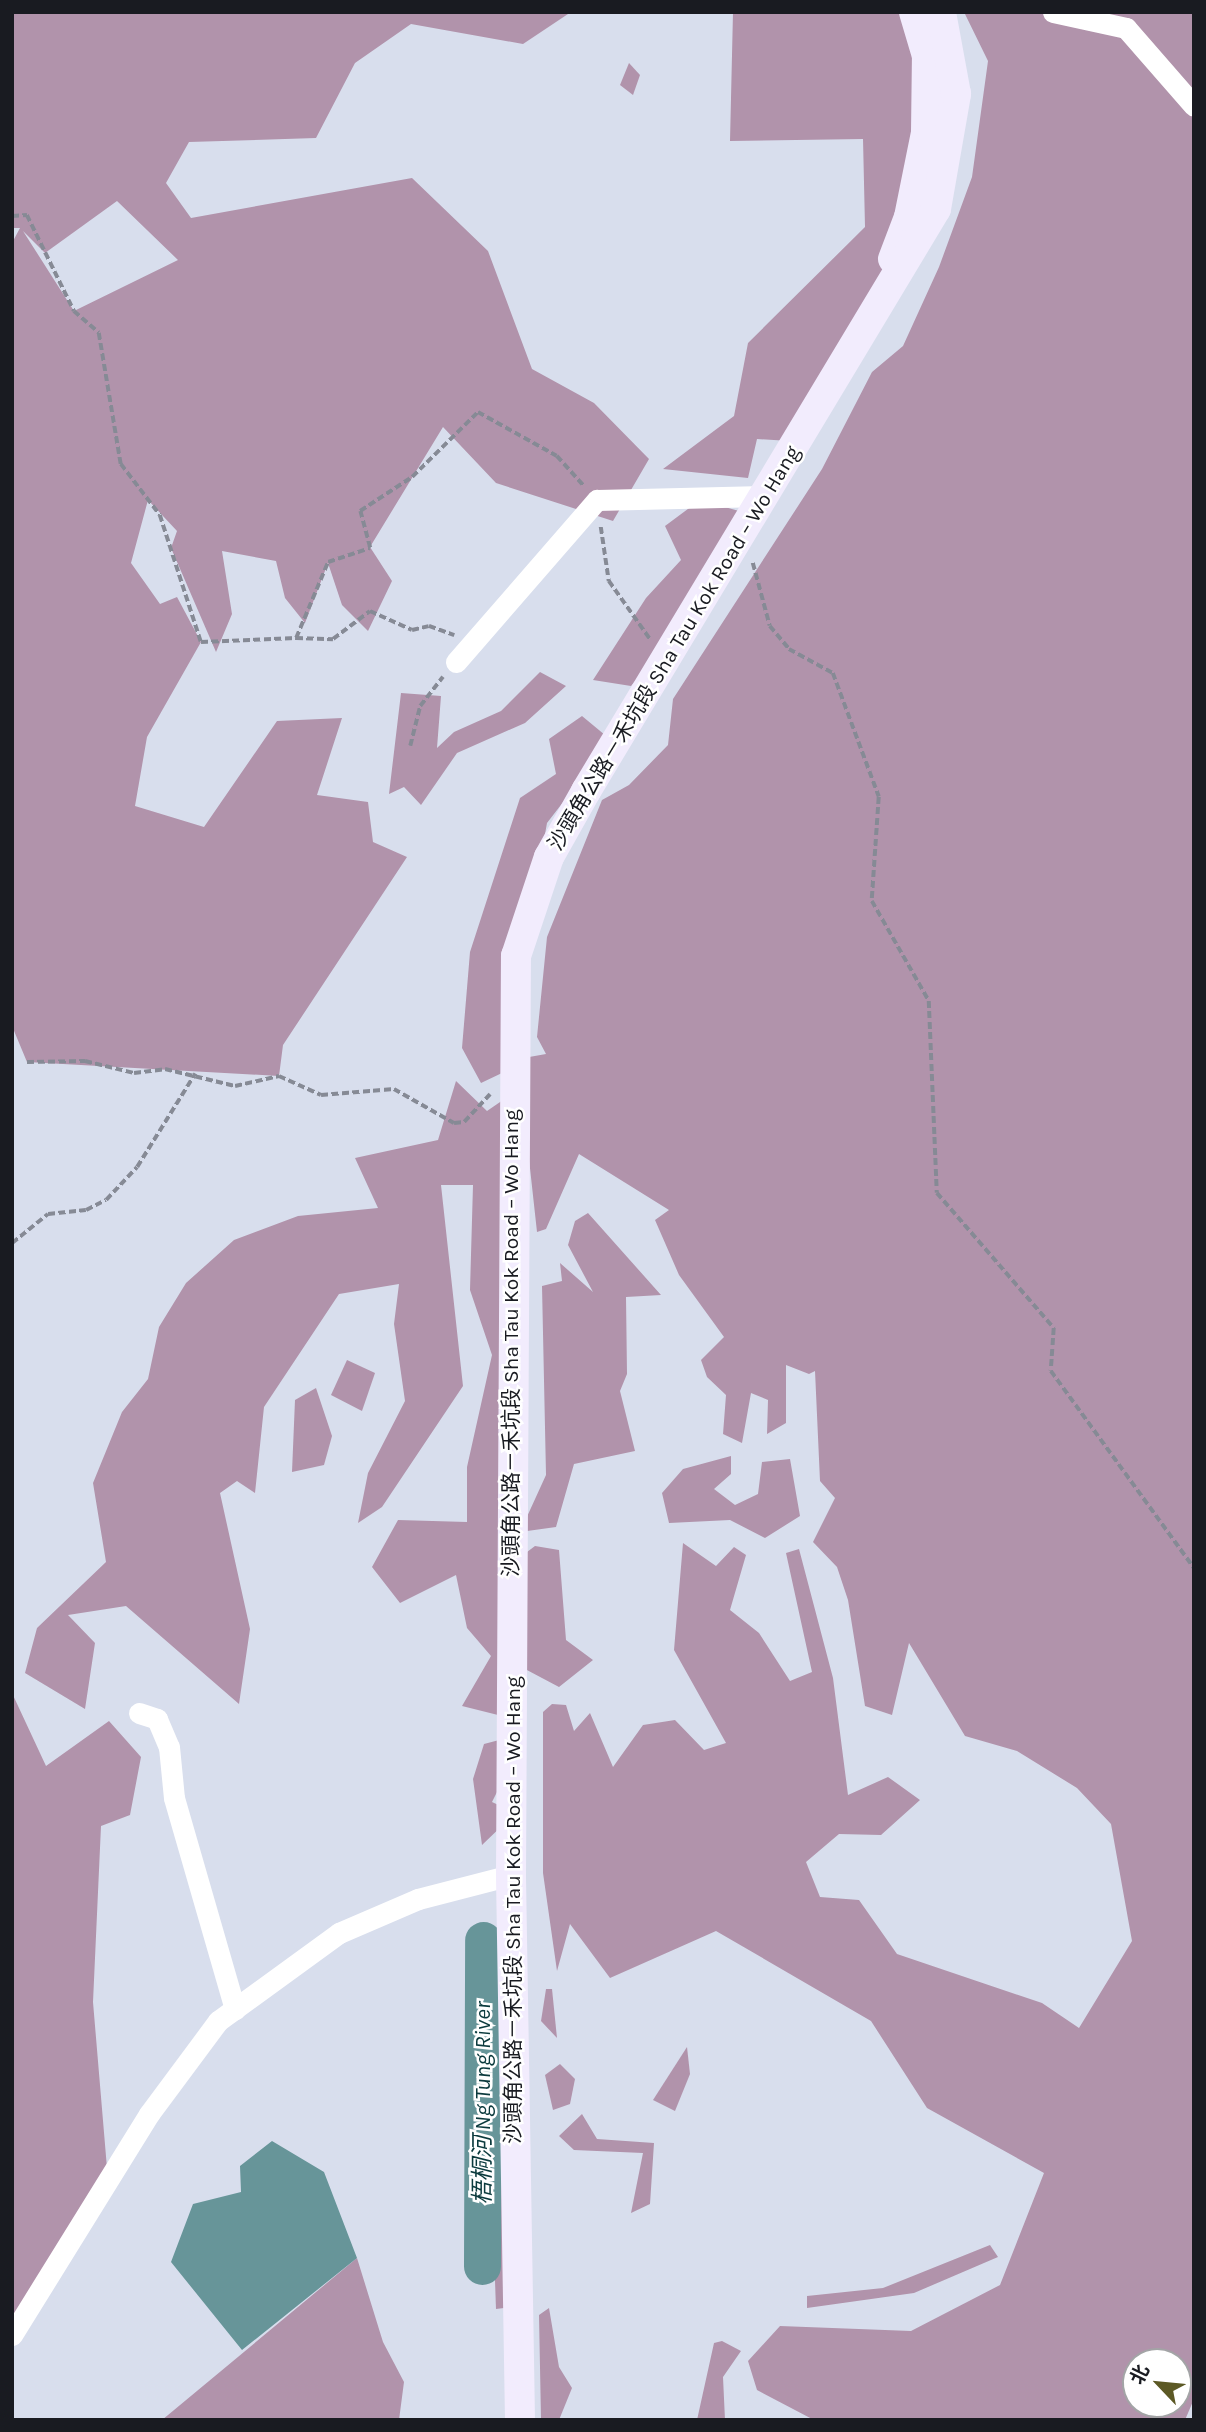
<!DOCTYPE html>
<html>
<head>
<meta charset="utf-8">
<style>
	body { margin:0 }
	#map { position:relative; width:1206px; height:2432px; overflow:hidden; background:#d8deed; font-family:Karla,"Noto Sans SC",sans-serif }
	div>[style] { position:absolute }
	.forest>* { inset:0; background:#b193ab }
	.water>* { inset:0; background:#679599 }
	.river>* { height:37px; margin:-18.5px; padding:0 18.5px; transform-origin:18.5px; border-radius:18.5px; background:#679599 }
	.path>* { height:3.5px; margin-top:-1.75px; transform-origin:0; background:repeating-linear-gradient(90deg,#868a95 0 7px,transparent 0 10.5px) }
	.street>* { height:21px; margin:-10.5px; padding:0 10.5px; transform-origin:10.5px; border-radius:10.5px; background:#fff }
	.secondary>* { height:30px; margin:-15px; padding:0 15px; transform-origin:15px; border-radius:15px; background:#f2ecfd }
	span { translate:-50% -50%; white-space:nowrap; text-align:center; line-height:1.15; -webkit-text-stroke:5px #fff; paint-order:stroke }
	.street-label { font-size:21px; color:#191b21 }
	.water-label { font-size:23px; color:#0b3a3d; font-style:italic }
	.frame { position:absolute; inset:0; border:14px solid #191b21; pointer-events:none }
	.north { position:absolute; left:1122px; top:2348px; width:70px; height:70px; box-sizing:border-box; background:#fff; border:2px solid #a3a4a6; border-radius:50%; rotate:296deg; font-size:19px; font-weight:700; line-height:28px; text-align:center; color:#191b21 }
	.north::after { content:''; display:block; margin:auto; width:24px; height:32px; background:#5c5925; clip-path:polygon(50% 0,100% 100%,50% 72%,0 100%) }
</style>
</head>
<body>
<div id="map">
	<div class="forest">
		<i style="clip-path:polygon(evenodd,12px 12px,571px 12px,523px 44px,411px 24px,355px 63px,316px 138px,189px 142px,166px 183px,191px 218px,412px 178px,488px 251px,532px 369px,594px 403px,649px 459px,613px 521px,496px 483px,443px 427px,370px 547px,392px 581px,368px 631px,342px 605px,328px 563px,305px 623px,285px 598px,276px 561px,222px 551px,232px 614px,216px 652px,171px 548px,177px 531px,148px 500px,131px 563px,160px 604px,177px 597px,201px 642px,147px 737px,135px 806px,204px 827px,277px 721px,342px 718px,317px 795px,368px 802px,373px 842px,407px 857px,283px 1045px,279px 1076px,27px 1062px,12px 1026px,12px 243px,20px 228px,12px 228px,12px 12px,117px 201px,178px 260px,74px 311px,23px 231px,45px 253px,117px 201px)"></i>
		<i style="clip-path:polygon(733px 12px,928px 12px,931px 194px,790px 441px,757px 439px,748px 478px,663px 469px,734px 416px,748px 343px,865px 227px,863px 139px,730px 141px)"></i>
		<i style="clip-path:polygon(evenodd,964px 12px,1194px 12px,1194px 2399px,1185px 2420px,814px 2420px,757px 2390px,748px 2361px,780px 2326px,911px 2331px,1000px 2285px,1044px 2173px,927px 2108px,871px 2021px,716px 1931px,610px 1978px,570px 1924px,557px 1971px,543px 1873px,543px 1712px,552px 1704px,566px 1705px,574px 1731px,590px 1713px,613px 1767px,643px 1725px,675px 1720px,704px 1750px,726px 1743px,674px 1650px,683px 1543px,716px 1566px,734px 1547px,746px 1555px,730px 1610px,759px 1633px,790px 1681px,812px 1672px,786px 1553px,799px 1549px,833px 1678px,848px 1795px,888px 1777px,920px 1800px,881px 1835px,839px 1834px,806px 1862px,820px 1897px,859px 1900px,897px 1954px,1042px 2003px,1079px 2028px,1132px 1941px,1111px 1824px,1077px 1788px,1017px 1751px,965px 1736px,909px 1643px,892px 1715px,865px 1706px,848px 1600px,837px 1567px,813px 1542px,835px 1498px,820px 1481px,815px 1371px,809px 1374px,786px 1365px,786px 1423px,767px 1434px,768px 1400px,751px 1393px,742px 1443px,723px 1434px,726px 1395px,707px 1377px,701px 1360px,724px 1337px,679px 1275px,655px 1220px,669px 1210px,579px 1154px,546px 1229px,537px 1232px,518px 1059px,546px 1054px,537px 1037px,547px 937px,602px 800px,629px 785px,668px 745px,673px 699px,822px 469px,872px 372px,903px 346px,939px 267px,972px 177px,988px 61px,964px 12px,1136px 2362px,1178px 2362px,1178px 2404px,1136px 2404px,1136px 2362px)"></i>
		<i style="clip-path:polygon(629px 63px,640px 75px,633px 95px,620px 85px)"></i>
		<i style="clip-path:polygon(700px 500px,739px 511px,665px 645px,631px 686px,593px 680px,646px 598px,681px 560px,665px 526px)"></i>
		<i style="clip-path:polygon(540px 672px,566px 686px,525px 723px,457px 753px,421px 805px,404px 787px,389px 794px,401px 693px,441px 696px,437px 748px,454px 732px,501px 711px)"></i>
		<i style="clip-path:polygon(582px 716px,611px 740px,547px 823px,502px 1073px,481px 1083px,462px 1048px,470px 952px,520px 798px,556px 774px,549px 739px)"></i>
		<i style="clip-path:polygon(456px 1081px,487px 1111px,503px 1100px,506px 1717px,462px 1706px,491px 1656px,467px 1628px,456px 1575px,400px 1603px,372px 1567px,398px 1520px,467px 1522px,467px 1467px,492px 1355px,470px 1290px,473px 1185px,441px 1185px,463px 1386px,382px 1507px,358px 1523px,368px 1473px,405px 1401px,394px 1324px,399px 1284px,339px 1294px,264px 1407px,255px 1493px,237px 1481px,220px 1493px,250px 1629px,239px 1704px,126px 1606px,68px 1615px,95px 1643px,85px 1709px,25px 1673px,37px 1628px,106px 1562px,93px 1483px,122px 1412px,148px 1379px,159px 1327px,186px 1283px,234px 1240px,298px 1216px,378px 1208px,355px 1158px,438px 1140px)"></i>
		<i style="clip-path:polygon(588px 1213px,661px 1295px,626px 1297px,627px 1374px,620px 1391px,635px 1451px,574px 1464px,556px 1527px,520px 1532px,546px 1475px,542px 1286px,562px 1281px,560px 1263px,593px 1292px,568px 1245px,575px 1221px)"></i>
		<i style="clip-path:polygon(347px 1360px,375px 1373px,362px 1411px,331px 1395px)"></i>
		<i style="clip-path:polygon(316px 1388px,332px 1436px,324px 1465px,292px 1472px,295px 1400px)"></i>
		<i style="clip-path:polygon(731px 1456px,731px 1474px,714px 1489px,735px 1505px,758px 1494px,762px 1462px,790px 1459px,800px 1516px,765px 1538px,730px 1520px,669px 1523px,662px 1493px,683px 1469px)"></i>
		<i style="clip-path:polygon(535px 1546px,559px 1550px,566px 1640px,593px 1660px,559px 1687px,525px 1669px,523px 1555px)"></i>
		<i style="clip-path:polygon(12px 1693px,46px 1766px,109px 1721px,141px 1757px,130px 1815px,101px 1826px,93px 2002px,108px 2180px,12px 2325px)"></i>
		<i style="clip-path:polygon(503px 1739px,501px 1784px,492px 1802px,507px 1809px,507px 1821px,482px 1845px,473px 1779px,484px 1744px)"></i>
		<i style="clip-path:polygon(494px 1928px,505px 1955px,504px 2111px,486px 2153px,473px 2152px,489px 2122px,488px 2009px,477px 1984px,479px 1932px)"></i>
		<i style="clip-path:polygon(546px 1989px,552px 1989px,557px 2038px,541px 2021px)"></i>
		<i style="clip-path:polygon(687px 2047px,690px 2074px,675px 2111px,653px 2100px)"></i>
		<i style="clip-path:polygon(560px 2064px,575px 2079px,570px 2104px,553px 2110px,545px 2075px)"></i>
		<i style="clip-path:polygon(582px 2114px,597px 2139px,654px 2143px,650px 2204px,631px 2213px,643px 2153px,574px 2150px,559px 2136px)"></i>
		<i style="clip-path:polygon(508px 2165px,513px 2307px,496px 2309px,492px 2195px)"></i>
		<i style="clip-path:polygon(990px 2245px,998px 2257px,914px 2293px,807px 2308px,807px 2296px,883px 2288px)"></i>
		<i style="clip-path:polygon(357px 2258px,383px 2342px,404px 2382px,399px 2420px,162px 2420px)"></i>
		<i style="clip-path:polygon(549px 2308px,559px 2367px,572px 2388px,559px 2420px,541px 2420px,539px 2315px)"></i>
		<i style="clip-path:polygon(722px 2341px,741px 2351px,723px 2377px,725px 2420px,697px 2420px,714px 2343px)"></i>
	</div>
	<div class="water">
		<i style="clip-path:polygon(272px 2141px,324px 2172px,357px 2258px,242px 2350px,171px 2262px,193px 2204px,241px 2192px,240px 2166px)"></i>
	</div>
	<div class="river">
		<i style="left:482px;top:2266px;width:326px;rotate:-89.8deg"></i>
	</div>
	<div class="path">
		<i style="left:12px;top:216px;width:15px;rotate:-4deg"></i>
		<i style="left:27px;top:215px;width:107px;rotate:63.9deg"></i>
		<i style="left:74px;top:311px;width:33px;rotate:41deg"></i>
		<i style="left:99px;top:333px;width:133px;rotate:80.5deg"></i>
		<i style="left:121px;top:464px;width:64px;rotate:52.6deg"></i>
		<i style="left:160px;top:515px;width:133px;rotate:72.1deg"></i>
		<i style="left:201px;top:642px;width:95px;rotate:-2.4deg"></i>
		<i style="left:296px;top:638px;width:82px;rotate:-67.2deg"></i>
		<i style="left:328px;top:562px;width:44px;rotate:-18.4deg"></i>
		<i style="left:370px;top:548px;width:38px;rotate:-105deg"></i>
		<i style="left:360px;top:511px;width:62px;rotate:-33.2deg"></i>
		<i style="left:412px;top:477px;width:93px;rotate:-44.6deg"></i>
		<i style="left:478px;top:412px;width:90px;rotate:29.1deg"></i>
		<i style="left:557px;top:456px;width:40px;rotate:48deg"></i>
		<i style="left:601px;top:527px;width:55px;rotate:81.6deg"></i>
		<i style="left:609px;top:581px;width:71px;rotate:54.7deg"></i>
		<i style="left:753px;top:563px;width:65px;rotate:74.9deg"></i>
		<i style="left:770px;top:626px;width:30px;rotate:50deg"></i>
		<i style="left:789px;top:649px;width:50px;rotate:28.6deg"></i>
		<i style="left:833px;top:673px;width:132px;rotate:69.6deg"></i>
		<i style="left:879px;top:797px;width:104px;rotate:93.9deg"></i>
		<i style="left:872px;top:901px;width:115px;rotate:60.3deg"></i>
		<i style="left:929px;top:1001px;width:192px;rotate:87.6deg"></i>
		<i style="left:937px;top:1193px;width:179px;rotate:49.1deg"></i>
		<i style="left:1054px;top:1328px;width:43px;rotate:94deg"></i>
		<i style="left:1051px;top:1371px;width:243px;rotate:54deg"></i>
		<i style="left:296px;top:638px;width:37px;rotate:2deg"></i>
		<i style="left:333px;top:639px;width:46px;rotate:-37.1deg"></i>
		<i style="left:370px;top:611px;width:46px;rotate:24.3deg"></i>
		<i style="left:412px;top:630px;width:17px;rotate:-13deg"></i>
		<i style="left:429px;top:626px;width:27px;rotate:20deg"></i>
		<i style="left:410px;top:746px;width:41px;rotate:-76deg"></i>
		<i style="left:420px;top:706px;width:37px;rotate:-52deg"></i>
		<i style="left:27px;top:1062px;width:58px;rotate:-1deg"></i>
		<i style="left:85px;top:1061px;width:50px;rotate:13.8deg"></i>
		<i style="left:134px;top:1073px;width:31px;rotate:-7deg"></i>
		<i style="left:165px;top:1069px;width:72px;rotate:13.7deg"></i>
		<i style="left:235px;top:1086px;width:45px;rotate:-12.8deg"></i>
		<i style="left:279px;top:1076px;width:46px;rotate:24.3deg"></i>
		<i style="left:321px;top:1095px;width:73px;rotate:-4.7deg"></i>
		<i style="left:394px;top:1089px;width:69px;rotate:29.5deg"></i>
		<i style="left:454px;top:1123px;width:10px;rotate:-6deg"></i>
		<i style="left:464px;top:1122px;width:38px;rotate:-47deg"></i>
		<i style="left:12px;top:1243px;width:46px;rotate:-38.9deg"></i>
		<i style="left:48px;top:1214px;width:38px;rotate:-6deg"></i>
		<i style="left:86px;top:1210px;width:22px;rotate:-27deg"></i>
		<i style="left:106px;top:1200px;width:45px;rotate:-46.8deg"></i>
		<i style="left:137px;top:1167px;width:110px;rotate:-58.1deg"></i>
	</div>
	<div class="street">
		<i style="left:1053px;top:12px;width:75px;rotate:12.4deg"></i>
		<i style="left:1126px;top:28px;width:103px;rotate:48.9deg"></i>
		<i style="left:456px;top:662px;width:215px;rotate:-49deg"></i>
		<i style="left:597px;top:500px;width:167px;rotate:-1.4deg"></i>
		<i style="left:139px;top:1713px;width:19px;rotate:18deg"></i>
		<i style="left:157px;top:1719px;width:30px;rotate:67deg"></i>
		<i style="left:169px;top:1747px;width:51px;rotate:84.4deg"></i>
		<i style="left:174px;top:1798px;width:220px;rotate:73.9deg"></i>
		<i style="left:12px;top:2335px;width:260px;rotate:-58.2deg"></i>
		<i style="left:149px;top:2114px;width:116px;rotate:-53.4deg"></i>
		<i style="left:218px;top:2021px;width:150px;rotate:-36deg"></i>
		<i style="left:339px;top:1933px;width:86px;rotate:-23.3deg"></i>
		<i style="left:418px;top:1899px;width:96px;rotate:-14.5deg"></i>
	</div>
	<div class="secondary">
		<i style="left:893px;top:259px;width:45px;rotate:-69.1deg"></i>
		<i style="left:909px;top:217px;width:86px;rotate:-78.6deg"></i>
		<i style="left:926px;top:133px;width:77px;rotate:-89.3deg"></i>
		<i style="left:927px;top:56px;width:46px;rotate:-106.5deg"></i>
		<i style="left:520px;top:2420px;width:545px;rotate:-90.95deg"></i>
		<i style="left:511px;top:1875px;width:919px;rotate:-89.69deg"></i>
		<i style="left:516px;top:956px;width:104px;rotate:-71.6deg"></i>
		<i style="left:549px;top:857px;width:76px;rotate:-60.7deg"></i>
		<i style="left:586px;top:791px;width:679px;rotate:-58.98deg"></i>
		<i style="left:936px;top:209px;width:117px;rotate:-80.1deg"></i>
		<i style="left:956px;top:94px;width:83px;rotate:-100.4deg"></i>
	</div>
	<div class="street-label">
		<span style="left:674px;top:648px;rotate:-59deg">沙頭角公路－禾坑段 Sha Tau Kok Road – Wo Hang</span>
		<span style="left:511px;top:1343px;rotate:-90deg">沙頭角公路－禾坑段 Sha Tau Kok Road – Wo Hang</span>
		<span style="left:513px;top:1910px;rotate:-90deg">沙頭角公路－禾坑段 Sha Tau Kok Road – Wo Hang</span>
	</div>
	<div class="water-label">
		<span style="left:483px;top:2103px;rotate:-90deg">梧桐河 Ng Tung River</span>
	</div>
	<div class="frame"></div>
	<div class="north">北</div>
</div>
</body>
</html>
